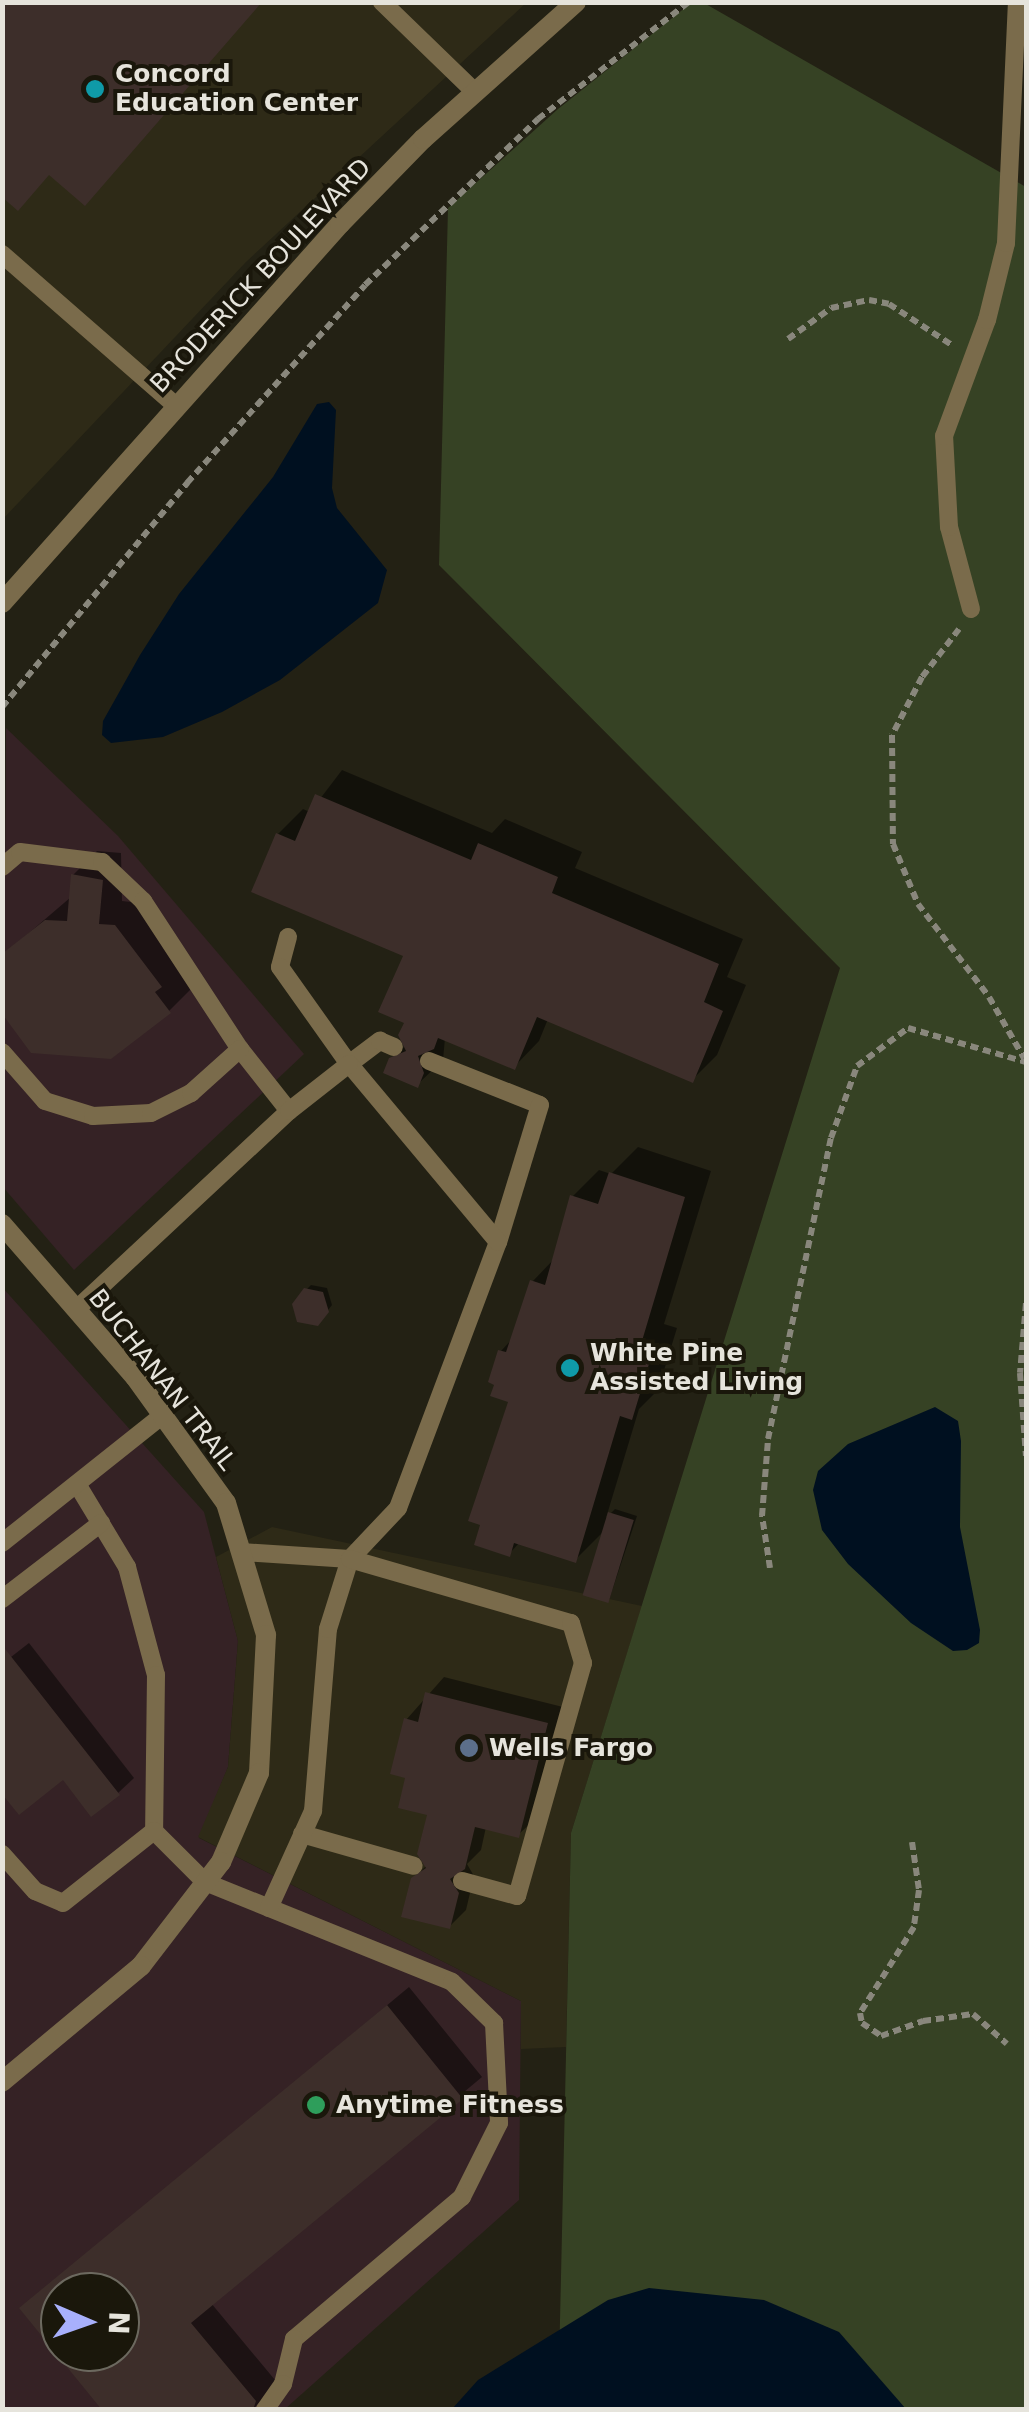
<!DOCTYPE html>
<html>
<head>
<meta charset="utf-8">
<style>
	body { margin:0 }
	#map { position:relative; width:1029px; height:2412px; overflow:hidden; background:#232114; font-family:"DejaVu Sans",sans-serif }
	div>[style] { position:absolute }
	.commercial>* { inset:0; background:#352225 }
	.built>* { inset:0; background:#2e2a17 }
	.green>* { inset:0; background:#364224 }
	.water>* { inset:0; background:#001020 }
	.shadow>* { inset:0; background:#0007 }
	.building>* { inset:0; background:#3d2e2a; transform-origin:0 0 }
	.path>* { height:6px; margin-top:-3px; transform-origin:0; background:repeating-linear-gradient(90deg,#89877c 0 8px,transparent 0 13px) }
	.service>* { height:18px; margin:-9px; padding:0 9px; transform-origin:9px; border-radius:9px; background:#7a6b4b }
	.minor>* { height:20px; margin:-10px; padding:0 10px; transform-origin:10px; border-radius:10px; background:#7a6b4b }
	.tertiary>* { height:20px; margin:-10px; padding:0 10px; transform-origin:10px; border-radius:10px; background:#7a6b4b }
	.dots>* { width:28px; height:28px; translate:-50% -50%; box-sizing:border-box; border:5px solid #1a170b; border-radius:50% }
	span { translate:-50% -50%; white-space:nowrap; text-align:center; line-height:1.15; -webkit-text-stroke:8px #1a170b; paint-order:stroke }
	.poi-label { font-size:25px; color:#e6e4dc; font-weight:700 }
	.left { translate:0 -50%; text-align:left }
	.street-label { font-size:25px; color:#e6e4dc }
	.frame { position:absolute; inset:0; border:5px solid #e6e4dc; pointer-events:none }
	.north { position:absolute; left:40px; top:2272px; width:100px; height:100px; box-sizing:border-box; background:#1a170b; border:2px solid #6c695f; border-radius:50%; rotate:92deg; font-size:28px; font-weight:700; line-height:40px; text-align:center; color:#e6e4dc }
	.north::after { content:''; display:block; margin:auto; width:35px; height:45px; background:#a8b0fc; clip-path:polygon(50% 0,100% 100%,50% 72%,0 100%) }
</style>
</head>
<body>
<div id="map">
	<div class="commercial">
		<i style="clip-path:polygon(6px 728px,118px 836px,304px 1054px,74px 1270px,3px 1187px)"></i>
		<i style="clip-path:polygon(evenodd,2px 1287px,204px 1512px,238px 1641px,228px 1767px,199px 1838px,521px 2001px,519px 2200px,285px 2409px,3px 2409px,2px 1287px,60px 2292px,120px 2292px,120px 2352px,60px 2352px,60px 2292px)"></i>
	</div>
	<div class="built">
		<i style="clip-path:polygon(3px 3px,526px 3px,246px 262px,3px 519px)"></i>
		<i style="clip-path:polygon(272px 1527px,642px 1606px,571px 1833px,566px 2047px,521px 2049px,521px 2001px,198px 1837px,228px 1767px,238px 1641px,216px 1557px)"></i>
	</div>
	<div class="green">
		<i style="clip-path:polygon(691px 3px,704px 3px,1026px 187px,1026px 2409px,558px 2409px,571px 1833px,840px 968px,439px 565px,448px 208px,558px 109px)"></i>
	</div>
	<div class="water">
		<i style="clip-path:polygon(329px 402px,336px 410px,332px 488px,337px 508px,387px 570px,378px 603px,280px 680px,222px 712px,163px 737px,111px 743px,102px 735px,103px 721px,140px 655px,179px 594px,273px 477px,317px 404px)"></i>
		<i style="clip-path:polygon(935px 1407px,958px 1421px,961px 1441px,960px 1527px,980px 1630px,979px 1643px,967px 1650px,953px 1651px,911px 1623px,848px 1564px,822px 1530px,813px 1490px,818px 1471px,848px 1444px)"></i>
		<i style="clip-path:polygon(649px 2288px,764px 2300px,839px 2332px,906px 2409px,452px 2409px,478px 2380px,608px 2300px)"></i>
	</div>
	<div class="shadow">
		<i style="clip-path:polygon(342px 770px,492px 833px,505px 819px,582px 852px,575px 868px,743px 939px,727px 977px,746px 985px,717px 1055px,692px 1080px,548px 1019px,539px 1041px,514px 1067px,445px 1038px,443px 1060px,417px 1085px,391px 1060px,406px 1045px,406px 955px,278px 834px,303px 809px,310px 812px)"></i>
		<i style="clip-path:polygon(97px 851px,121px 853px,122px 901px,139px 903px,193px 987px,169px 1011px,32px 1050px,2px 1011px,2px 985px,15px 973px,2px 956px,71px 897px,73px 875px)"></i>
		<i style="clip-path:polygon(638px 1147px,711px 1171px,664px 1324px,677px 1328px,658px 1390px,639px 1409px,606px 1518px,615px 1509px,637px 1516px,609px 1600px,605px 1530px,575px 1560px,520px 1542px,509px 1554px,511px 1400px,501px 1351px,513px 1338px,532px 1282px,555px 1258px,572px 1197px,599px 1170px,611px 1174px)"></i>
		<i style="clip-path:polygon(311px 1285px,327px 1288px,332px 1305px,322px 1318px,306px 1290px)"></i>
		<i style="clip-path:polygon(29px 1643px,134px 1778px,118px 1793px,2px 1664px)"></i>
		<i style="clip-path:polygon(444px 1677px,563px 1707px,535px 1819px,518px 1835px,486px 1827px,481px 1850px,467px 1864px,474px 1876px,466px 1910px,450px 1926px,413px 1879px,429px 1863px,430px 1813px,408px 1776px,406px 1720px)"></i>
		<i style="clip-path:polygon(evenodd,409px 1987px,482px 2077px,211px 2303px,275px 2380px,272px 2389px,252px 2410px,105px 2410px,22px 2309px,409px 1987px,60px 2292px,120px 2292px,120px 2352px,60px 2352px,60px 2292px)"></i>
	</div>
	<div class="building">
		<i style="clip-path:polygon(2px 2px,262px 2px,85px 206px,49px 175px,18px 211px,2px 197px)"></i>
		<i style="clip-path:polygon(315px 794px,471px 860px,478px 843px,558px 877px,552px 893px,719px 964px,704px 1002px,723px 1011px,693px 1083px,537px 1017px,515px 1070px,438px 1038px,434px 1049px,418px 1056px,424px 1073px,418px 1088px,383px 1073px,389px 1058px,406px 1051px,398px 1035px,404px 1023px,378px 1012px,403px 956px,251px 892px,276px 833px,295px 841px)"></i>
		<i style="clip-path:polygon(71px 874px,103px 880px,99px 924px,115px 925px,162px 987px,155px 992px,171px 1013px,111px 1059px,31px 1053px,3px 1015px,3px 953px,45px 920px,67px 921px)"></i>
		<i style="clip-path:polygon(609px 1172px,685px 1197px,639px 1351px,652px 1354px,632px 1420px,620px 1416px,576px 1563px,514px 1543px,510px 1557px,474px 1545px,480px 1525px,468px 1521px,508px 1402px,490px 1396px,494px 1385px,488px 1382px,498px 1350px,506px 1352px,530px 1280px,545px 1285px,570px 1195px,598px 1204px)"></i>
		<i style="clip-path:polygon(304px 1288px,323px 1292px,329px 1312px,318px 1326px,297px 1322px,292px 1304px)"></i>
		<i style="left:608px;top:1512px;width:27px;height:87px;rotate:17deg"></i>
		<i style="clip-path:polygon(2px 1645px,120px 1795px,91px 1817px,63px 1780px,19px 1815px,2px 1794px)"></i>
		<i style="clip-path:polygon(425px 1692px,548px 1723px,519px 1838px,475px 1827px,465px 1869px,450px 1879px,459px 1893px,450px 1929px,401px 1917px,411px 1878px,426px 1868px,417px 1854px,427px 1815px,398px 1808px,405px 1778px,390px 1774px,404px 1718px,418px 1722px)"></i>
		<i style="clip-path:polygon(evenodd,387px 2005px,463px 2099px,191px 2323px,256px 2401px,253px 2410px,102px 2410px,19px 2308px,387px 2005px,60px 2292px,120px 2292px,120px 2352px,60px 2352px,60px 2292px)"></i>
	</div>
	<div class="path">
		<i style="left:788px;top:339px;width:53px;rotate:-35.8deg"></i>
		<i style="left:831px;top:308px;width:39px;rotate:-12deg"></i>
		<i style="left:869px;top:300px;width:20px;rotate:11deg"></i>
		<i style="left:889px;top:304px;width:75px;rotate:33.1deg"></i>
		<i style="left:959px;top:629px;width:61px;rotate:127.6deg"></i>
		<i style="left:922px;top:677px;width:65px;rotate:117.3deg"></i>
		<i style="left:892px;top:735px;width:109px;rotate:89.5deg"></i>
		<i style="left:893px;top:844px;width:65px;rotate:67.4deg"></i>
		<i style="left:918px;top:904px;width:117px;rotate:52.6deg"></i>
		<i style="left:989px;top:997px;width:70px;rotate:60.2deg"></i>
		<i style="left:2px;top:707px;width:291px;rotate:-50.4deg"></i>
		<i style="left:187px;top:483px;width:266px;rotate:-48deg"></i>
		<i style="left:365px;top:285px;width:240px;rotate:-43.8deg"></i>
		<i style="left:538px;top:119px;width:191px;rotate:-37.8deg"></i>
		<i style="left:1026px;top:1303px;width:70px;rotate:94.9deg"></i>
		<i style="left:1020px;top:1373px;width:83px;rotate:85.9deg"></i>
		<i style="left:770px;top:1568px;width:53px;rotate:-98.7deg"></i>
		<i style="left:762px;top:1516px;width:77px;rotate:-85.5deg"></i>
		<i style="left:768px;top:1439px;width:308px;rotate:-78.2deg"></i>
		<i style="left:831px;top:1138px;width:77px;rotate:-70.1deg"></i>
		<i style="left:857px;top:1066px;width:64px;rotate:-36.7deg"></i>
		<i style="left:908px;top:1028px;width:123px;rotate:16.1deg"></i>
		<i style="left:912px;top:1842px;width:49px;rotate:81.7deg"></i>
		<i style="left:919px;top:1890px;width:37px;rotate:98deg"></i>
		<i style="left:914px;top:1927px;width:102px;rotate:122.1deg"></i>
		<i style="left:860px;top:2013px;width:10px;rotate:79deg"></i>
		<i style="left:862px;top:2023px;width:23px;rotate:34deg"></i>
		<i style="left:881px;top:2036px;width:45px;rotate:-19.7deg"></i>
		<i style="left:923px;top:2021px;width:50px;rotate:-8deg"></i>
		<i style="left:973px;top:2014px;width:45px;rotate:41.4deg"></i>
	</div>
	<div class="service">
		<i style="left:382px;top:2px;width:128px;rotate:44.1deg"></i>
		<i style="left:2px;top:254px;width:230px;rotate:41.1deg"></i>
		<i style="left:971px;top:609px;width:85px;rotate:-105deg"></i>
		<i style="left:949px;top:527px;width:91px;rotate:-93.1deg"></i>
		<i style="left:944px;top:436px;width:124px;rotate:-69.7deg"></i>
		<i style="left:987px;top:320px;width:79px;rotate:-76.1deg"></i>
		<i style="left:1006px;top:243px;width:241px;rotate:-87.4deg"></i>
		<i style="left:2px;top:867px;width:23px;rotate:-40deg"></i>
		<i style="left:20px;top:852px;width:83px;rotate:7deg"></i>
		<i style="left:102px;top:862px;width:57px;rotate:43.6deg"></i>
		<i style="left:143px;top:901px;width:177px;rotate:56.8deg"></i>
		<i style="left:240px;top:1049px;width:79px;rotate:51.7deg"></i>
		<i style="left:289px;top:1111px;width:290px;rotate:137deg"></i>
		<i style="left:288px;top:937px;width:31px;rotate:105deg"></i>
		<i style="left:280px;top:967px;width:119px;rotate:54.6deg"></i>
		<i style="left:349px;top:1064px;width:39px;rotate:-37deg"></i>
		<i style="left:380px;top:1041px;width:15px;rotate:23deg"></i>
		<i style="left:2px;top:1052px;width:65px;rotate:48.7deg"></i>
		<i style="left:45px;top:1101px;width:50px;rotate:17.4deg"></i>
		<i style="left:93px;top:1116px;width:58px;rotate:-3deg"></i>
		<i style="left:151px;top:1113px;width:45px;rotate:-26.6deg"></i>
		<i style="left:191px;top:1093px;width:66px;rotate:-41.9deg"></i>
		<i style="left:429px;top:1061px;width:119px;rotate:21.6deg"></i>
		<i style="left:540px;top:1105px;width:143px;rotate:107deg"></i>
		<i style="left:77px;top:1484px;width:97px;rotate:58.9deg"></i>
		<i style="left:127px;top:1567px;width:112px;rotate:75deg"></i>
		<i style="left:156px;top:1675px;width:156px;rotate:90.7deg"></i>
		<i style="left:154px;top:1831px;width:72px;rotate:45deg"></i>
		<i style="left:205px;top:1882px;width:266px;rotate:22deg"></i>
		<i style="left:452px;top:1982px;width:59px;rotate:44.3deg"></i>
		<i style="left:494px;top:2023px;width:100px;rotate:87.1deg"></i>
		<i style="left:499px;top:2123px;width:83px;rotate:116.6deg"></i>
		<i style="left:462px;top:2197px;width:220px;rotate:139.8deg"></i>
		<i style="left:294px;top:2339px;width:46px;rotate:103.7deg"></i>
		<i style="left:283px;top:2384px;width:32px;rotate:125deg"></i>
		<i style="left:2px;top:1543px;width:206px;rotate:-38.5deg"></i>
		<i style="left:241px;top:1552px;width:109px;rotate:3.7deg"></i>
		<i style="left:350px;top:1559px;width:70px;rotate:-46.7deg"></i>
		<i style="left:398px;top:1508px;width:284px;rotate:-69.4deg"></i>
		<i style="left:498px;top:1242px;width:232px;rotate:-129.9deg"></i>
		<i style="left:349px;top:1064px;width:76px;rotate:141.9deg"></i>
		<i style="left:2px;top:1599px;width:125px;rotate:-37.5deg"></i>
		<i style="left:302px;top:1834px;width:116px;rotate:15.9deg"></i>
		<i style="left:2px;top:1854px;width:50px;rotate:48.3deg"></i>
		<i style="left:35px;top:1891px;width:30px;rotate:23deg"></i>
		<i style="left:63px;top:1903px;width:116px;rotate:-38.4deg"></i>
		<i style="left:269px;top:1908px;width:107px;rotate:-65.6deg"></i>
		<i style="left:313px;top:1811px;width:183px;rotate:-85.3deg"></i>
		<i style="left:328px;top:1629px;width:73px;rotate:-72.6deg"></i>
		<i style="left:350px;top:1559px;width:230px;rotate:16.2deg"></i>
		<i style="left:571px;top:1623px;width:42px;rotate:73.3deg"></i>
		<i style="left:583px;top:1663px;width:242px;rotate:105.8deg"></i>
		<i style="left:517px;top:1896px;width:57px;rotate:-164.7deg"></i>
	</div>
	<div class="minor">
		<i style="left:2px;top:1224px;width:203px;rotate:49deg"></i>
		<i style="left:135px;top:1377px;width:155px;rotate:54.2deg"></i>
		<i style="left:226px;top:1503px;width:138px;rotate:73.1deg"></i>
		<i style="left:266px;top:1635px;width:138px;rotate:92.9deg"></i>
		<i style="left:259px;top:1773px;width:97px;rotate:113.1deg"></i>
		<i style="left:221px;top:1862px;width:131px;rotate:127.6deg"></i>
		<i style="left:141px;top:1966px;width:181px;rotate:140.2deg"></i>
	</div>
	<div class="tertiary">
		<i style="left:2px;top:603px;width:508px;rotate:-48.27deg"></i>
		<i style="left:340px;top:224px;width:119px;rotate:-45.7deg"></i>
		<i style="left:423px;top:139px;width:205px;rotate:-41.8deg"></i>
	</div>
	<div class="dots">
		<i style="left:95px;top:89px;background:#0f9aa8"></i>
		<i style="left:570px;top:1368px;background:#0f9aa8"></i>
		<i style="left:469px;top:1748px;background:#5c6f8a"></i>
		<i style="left:316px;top:2105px;background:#2e9e5b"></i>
	</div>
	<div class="poi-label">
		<span class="left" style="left:115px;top:89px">Concord<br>Education Center</span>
		<span class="left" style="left:590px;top:1368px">White Pine<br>Assisted Living</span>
		<span class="left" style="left:489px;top:1748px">Wells Fargo</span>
		<span class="left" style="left:336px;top:2105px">Anytime Fitness</span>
	</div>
	<div class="street-label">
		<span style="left:261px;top:276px;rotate:-47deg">BRODERICK BOULEVARD</span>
		<span style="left:162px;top:1380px;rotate:52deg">BUCHANAN TRAIL</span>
	</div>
	<div class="frame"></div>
	<div class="north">N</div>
</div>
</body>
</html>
